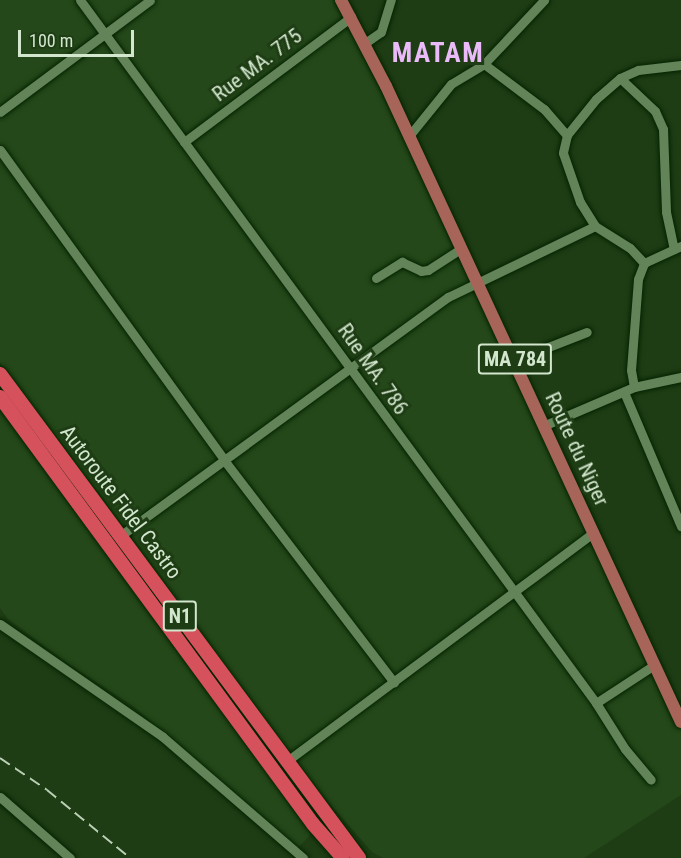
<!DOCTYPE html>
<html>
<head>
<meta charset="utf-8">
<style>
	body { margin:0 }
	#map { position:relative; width:681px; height:858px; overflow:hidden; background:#1e3d14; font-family:"Roboto Condensed",sans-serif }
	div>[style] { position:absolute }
	.built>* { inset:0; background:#244819 }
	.roads { filter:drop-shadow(0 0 2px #042300) drop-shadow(0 0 2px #042300) }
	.minor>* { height:9px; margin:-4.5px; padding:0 4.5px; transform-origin:4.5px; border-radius:4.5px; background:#628458 }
	.major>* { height:12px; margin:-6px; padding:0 6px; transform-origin:6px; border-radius:6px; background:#a7655a }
	.highway>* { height:14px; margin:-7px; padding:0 7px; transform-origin:7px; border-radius:7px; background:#d5515b }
	.rail>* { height:2px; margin-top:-1px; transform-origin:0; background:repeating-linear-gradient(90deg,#bbd0b6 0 12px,transparent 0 18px) }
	span { translate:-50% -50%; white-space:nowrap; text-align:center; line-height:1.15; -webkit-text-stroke:6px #1e3d14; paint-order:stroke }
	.shield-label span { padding:2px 4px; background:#1e3d14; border:2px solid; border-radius:4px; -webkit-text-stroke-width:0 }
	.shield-label { font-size:20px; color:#d3e6ce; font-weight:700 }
	.street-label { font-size:21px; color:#d3e6ce }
	.district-label { font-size:27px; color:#ebbaf9; font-weight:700; letter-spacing:1.5px }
	.scale { position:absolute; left:18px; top:30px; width:116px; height:27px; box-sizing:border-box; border:3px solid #d3e6ce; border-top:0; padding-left:8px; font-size:18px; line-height:21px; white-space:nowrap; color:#d3e6ce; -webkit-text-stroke:4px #1e3d14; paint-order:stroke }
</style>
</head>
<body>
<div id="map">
	<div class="built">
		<i style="clip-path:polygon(0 0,341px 0,681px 722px,681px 795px,584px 858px,383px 858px,372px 852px,300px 770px,230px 681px,0 362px)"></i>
		<i style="clip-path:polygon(0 408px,312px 833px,298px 848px,133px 706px,70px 665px,8px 619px,0 608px)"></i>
	</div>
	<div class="roads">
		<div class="minor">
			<i style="left:80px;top:0;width:872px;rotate:53.72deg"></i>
			<i style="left:596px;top:703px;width:69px;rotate:-33.2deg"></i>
			<i style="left:365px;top:43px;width:19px;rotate:-35deg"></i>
			<i style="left:381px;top:32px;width:34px;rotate:-73deg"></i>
			<i style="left:484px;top:64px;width:75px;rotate:36.9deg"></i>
			<i style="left:544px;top:109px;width:35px;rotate:49deg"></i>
			<i style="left:567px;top:135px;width:18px;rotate:103deg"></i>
			<i style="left:563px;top:153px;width:52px;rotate:70.9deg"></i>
			<i style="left:580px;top:202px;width:28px;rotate:58deg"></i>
			<i style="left:595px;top:226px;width:41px;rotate:32.2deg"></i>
			<i style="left:630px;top:248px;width:21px;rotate:47deg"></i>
			<i style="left:620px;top:78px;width:48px;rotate:43.3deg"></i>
			<i style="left:655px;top:111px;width:20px;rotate:66deg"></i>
			<i style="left:663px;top:129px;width:83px;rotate:87.9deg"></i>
			<i style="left:666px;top:212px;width:38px;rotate:78deg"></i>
			<i style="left:0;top:112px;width:187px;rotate:-36.7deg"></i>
			<i style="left:567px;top:135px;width:46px;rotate:-51.1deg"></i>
			<i style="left:596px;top:99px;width:32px;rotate:-41deg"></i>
			<i style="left:620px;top:78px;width:20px;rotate:-24deg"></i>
			<i style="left:638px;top:70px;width:43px;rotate:-6.6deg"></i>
			<i style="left:409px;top:136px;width:67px;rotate:-51.1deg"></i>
			<i style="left:451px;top:84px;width:39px;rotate:-31deg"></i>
			<i style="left:484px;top:64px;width:88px;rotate:-46.8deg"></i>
			<i style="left:184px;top:142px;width:209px;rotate:-36.8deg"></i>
			<i style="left:0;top:150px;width:382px;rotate:54.1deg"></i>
			<i style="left:224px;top:460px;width:280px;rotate:52.6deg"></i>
			<i style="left:376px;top:278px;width:31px;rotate:-32deg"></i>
			<i style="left:402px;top:262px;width:21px;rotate:25deg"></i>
			<i style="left:421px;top:271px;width:7px;rotate:-8deg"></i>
			<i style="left:428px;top:270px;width:40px;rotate:-32.9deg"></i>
			<i style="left:515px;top:360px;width:77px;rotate:-21.3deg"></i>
			<i style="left:634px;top:387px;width:17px;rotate:-100deg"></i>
			<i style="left:631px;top:370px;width:91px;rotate:-85.6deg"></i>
			<i style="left:638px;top:279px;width:17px;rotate:-69deg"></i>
			<i style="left:644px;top:263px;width:41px;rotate:-24.7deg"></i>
			<i style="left:624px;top:392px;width:146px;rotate:67deg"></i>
			<i style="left:543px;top:426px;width:99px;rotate:-23.2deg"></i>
			<i style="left:634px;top:387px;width:48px;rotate:-12deg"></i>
			<i style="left:120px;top:536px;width:406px;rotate:-36.1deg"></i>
			<i style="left:448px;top:297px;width:163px;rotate:-25.8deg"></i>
			<i style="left:0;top:624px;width:198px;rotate:34.7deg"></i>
			<i style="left:163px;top:737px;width:185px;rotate:40.8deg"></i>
			<i style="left:596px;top:703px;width:54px;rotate:57.8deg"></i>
			<i style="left:625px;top:749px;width:40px;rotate:50deg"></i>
			<i style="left:287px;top:761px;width:383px;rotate:-36.7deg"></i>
			<i style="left:0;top:797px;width:93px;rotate:41.1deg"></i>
		</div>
		<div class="major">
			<i style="left:341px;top:0;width:97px;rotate:62.4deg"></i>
			<i style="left:386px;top:86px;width:701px;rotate:65.12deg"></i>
		</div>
		<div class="highway">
			<i style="left:0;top:374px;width:603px;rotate:53.43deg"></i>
			<i style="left:0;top:397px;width:529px;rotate:53.76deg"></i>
			<i style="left:313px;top:824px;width:45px;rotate:48.6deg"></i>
		</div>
	</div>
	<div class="rail">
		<i style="left:0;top:758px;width:57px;rotate:34.2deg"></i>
		<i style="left:47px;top:790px;width:107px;rotate:39.3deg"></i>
	</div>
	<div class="shield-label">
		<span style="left:515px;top:359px">MA 784</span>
		<span style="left:180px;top:616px">N1</span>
	</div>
	<div class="street-label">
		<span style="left:257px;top:65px;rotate:-37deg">Rue MA. 775</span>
		<span style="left:373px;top:369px;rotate:55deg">Rue MA. 786</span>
		<span style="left:577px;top:449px;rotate:65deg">Route du Niger</span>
		<span style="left:121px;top:502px;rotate:53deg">Autoroute Fidel Castro</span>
	</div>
	<div class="district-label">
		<span style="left:438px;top:54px">MATAM</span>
	</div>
	<div class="scale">100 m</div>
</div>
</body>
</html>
